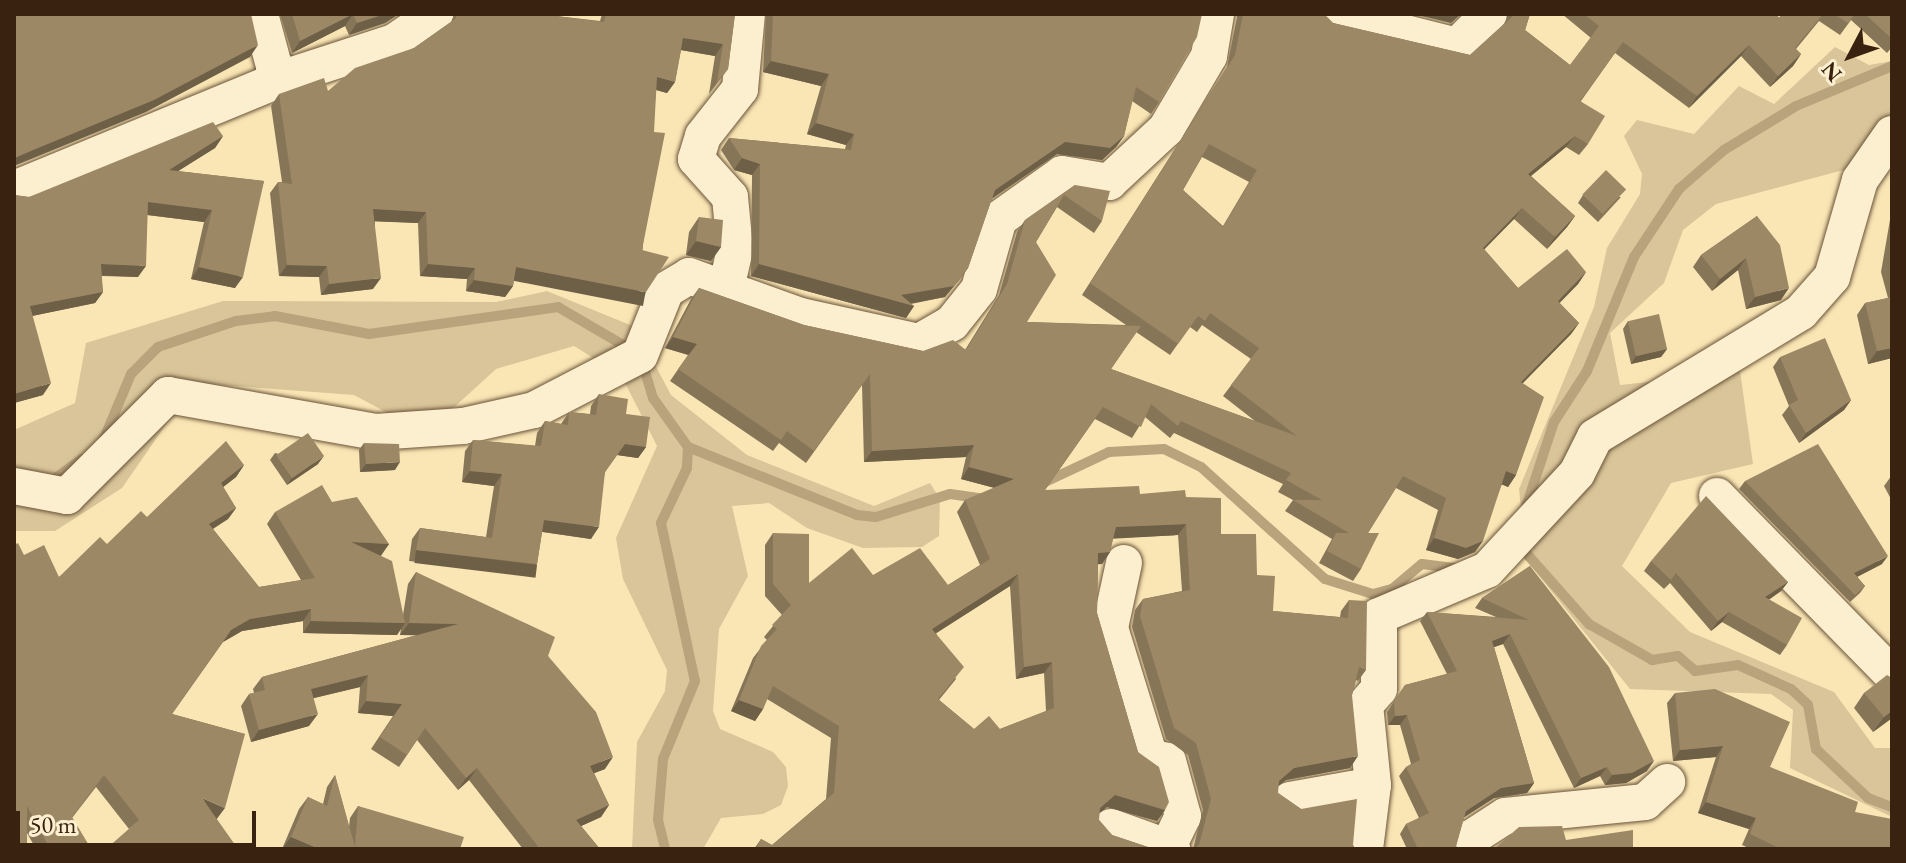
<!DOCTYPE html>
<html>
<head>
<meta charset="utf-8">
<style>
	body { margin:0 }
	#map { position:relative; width:1906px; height:863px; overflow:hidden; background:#fae6b5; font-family:"EB Garamond",serif }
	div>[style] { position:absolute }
	.green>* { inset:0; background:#d9c599 }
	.stream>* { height:10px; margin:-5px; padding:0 5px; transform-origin:5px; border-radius:5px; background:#b8a37d }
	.roads { filter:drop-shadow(0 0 2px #695339) drop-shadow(0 0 2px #695339) }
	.minor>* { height:36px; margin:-18px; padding:0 18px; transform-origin:18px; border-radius:18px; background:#fcefcf }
	.wall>* { inset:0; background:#877558 }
	.shaded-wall>* { inset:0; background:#6e5f47; transform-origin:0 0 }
	.building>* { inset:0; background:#9d8866; transform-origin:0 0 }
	span { translate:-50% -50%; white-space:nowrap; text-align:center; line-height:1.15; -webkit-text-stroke:7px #fcefcf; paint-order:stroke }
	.frame { position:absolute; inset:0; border:16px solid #392210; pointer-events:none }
	.north { position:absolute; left:1810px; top:16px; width:80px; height:80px; -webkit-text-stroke:6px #fcefcf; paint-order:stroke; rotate:229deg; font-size:22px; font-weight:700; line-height:32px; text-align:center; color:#392210 }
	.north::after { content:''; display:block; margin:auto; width:28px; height:36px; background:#392210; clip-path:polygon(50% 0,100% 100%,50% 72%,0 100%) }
	.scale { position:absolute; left:16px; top:811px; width:240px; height:36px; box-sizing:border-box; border:4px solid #392210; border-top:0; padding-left:10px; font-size:24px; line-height:28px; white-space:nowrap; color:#392210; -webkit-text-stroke:6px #fcefcf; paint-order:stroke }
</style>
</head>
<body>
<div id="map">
	<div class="green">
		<i style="clip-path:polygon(1835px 47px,1869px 65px,1892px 61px,1892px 157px,1716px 204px,1683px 230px,1664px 283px,1610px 333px,1620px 385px,1658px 381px,1735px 335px,1753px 464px,1671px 483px,1622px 566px,1690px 632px,1834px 692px,1875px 748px,1892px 748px,1892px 817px,1790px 768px,1793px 710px,1771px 694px,1630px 689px,1527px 561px,1519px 489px,1594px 307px,1607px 248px,1640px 194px,1642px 174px,1624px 136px,1637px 120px,1694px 134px,1739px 86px,1774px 104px)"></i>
		<i style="clip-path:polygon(547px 291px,635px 327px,671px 395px,747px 455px,874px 506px,930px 483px,940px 499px,939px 536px,922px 547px,863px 548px,807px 528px,769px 503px,732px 506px,748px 576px,719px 629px,713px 711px,720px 729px,773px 752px,786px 767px,788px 786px,781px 805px,763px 814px,721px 818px,703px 849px,632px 849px,637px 742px,665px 691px,667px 670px,623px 579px,616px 538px,657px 446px,621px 375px,574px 346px,496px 369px,449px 412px,410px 425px,354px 395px,208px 384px,167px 423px,122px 488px,55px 531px,14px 531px,14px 430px,75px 403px,86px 343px,223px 301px,496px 302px)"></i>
	</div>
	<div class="stream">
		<i style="left:103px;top:441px;width:73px;rotate:-67.3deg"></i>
		<i style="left:131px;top:374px;width:38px;rotate:-45deg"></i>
		<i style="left:158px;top:347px;width:82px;rotate:-18.4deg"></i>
		<i style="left:236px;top:321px;width:39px;rotate:-7deg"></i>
		<i style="left:275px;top:316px;width:96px;rotate:10.8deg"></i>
		<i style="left:369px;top:334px;width:191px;rotate:-8.1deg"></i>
		<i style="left:558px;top:307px;width:95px;rotate:30.3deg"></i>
		<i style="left:640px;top:355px;width:45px;rotate:73.2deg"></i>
		<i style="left:653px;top:398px;width:60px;rotate:54.5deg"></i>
		<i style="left:688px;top:447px;width:21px;rotate:93deg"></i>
		<i style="left:687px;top:468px;width:61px;rotate:115.3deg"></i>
		<i style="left:661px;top:523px;width:162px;rotate:77.9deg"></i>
		<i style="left:695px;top:681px;width:84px;rotate:112.3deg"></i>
		<i style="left:663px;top:759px;width:61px;rotate:94.7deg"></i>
		<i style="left:658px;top:820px;width:30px;rotate:76deg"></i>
		<i style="left:688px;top:447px;width:182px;rotate:21.9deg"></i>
		<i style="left:857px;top:515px;width:19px;rotate:6deg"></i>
		<i style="left:876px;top:517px;width:77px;rotate:-17.3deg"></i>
		<i style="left:950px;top:494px;width:34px;rotate:8deg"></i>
		<i style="left:50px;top:482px;width:39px;rotate:-36deg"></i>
		<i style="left:1043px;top:483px;width:73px;rotate:-25.2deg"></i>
		<i style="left:1109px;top:452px;width:55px;rotate:-3.1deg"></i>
		<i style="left:1164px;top:449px;width:41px;rotate:25.9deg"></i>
		<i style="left:1201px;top:467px;width:167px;rotate:42.1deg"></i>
		<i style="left:1325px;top:579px;width:50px;rotate:17.4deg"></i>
		<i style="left:1373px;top:594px;width:20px;rotate:-15deg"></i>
		<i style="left:1392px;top:589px;width:39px;rotate:-40deg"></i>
		<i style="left:1422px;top:564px;width:40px;rotate:7.1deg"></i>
		<i style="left:1525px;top:510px;width:93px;rotate:-71.8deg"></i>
		<i style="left:1554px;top:422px;width:61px;rotate:-57.1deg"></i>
		<i style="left:1587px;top:371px;width:123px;rotate:-67.6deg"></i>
		<i style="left:1634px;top:257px;width:82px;rotate:-56.5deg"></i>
		<i style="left:1679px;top:189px;width:60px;rotate:-40.9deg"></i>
		<i style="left:1724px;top:150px;width:84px;rotate:-31.4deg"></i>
		<i style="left:1796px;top:106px;width:104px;rotate:-22.6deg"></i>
		<i style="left:1519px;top:545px;width:106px;rotate:48.5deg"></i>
		<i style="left:1589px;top:624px;width:73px;rotate:29.7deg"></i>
		<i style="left:1652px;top:660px;width:26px;rotate:-9deg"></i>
		<i style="left:1678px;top:656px;width:23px;rotate:41deg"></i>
		<i style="left:1695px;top:671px;width:43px;rotate:-7.9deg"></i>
		<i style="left:1738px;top:665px;width:58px;rotate:24.4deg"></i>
		<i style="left:1791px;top:689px;width:23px;rotate:43deg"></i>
		<i style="left:1808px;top:705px;width:45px;rotate:79.7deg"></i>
		<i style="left:1816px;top:749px;width:71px;rotate:43.3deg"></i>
		<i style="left:1868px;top:798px;width:26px;rotate:21deg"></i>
	</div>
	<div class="roads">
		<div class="minor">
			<i style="left:260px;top:14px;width:54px;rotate:74.9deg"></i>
			<i style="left:274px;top:66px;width:16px;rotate:43deg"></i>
			<i style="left:1330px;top:14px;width:131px;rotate:14.1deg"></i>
			<i style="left:1457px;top:46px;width:45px;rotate:-45deg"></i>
			<i style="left:14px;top:189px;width:294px;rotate:-22.4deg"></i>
			<i style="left:286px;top:77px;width:114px;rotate:-18deg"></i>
			<i style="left:394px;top:42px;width:50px;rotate:-34.3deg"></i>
			<i style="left:726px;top:289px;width:41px;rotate:-77.3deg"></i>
			<i style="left:735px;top:249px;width:52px;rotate:-95.5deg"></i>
			<i style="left:730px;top:197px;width:51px;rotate:-131.8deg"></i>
			<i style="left:696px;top:159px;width:24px;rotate:-73deg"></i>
			<i style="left:703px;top:136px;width:60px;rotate:-51.8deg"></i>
			<i style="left:740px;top:89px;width:75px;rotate:-84.7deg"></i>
			<i style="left:14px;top:486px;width:54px;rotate:10.7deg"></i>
			<i style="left:67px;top:496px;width:143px;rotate:-45deg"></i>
			<i style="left:168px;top:395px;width:211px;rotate:10.1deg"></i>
			<i style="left:376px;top:432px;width:87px;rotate:-3.9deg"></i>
			<i style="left:463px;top:426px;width:73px;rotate:-12.7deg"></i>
			<i style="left:534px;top:410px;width:119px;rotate:-27.4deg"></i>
			<i style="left:640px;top:355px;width:70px;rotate:-68.2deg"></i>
			<i style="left:666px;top:290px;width:27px;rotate:-31deg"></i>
			<i style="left:689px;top:276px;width:119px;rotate:19.7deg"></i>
			<i style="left:801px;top:316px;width:121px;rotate:12.4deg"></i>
			<i style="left:919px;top:342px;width:38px;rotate:-30deg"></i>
			<i style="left:952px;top:323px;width:43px;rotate:-51.5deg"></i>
			<i style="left:979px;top:289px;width:73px;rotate:-74.1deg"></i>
			<i style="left:999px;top:219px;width:77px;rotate:-35.5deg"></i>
			<i style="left:1062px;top:174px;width:48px;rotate:9.7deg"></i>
			<i style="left:1109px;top:182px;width:78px;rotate:-42.9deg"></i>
			<i style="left:1166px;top:129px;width:85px;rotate:-59.5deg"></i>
			<i style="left:1209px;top:56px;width:43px;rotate:-80.5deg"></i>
			<i style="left:1717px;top:496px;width:250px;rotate:45.6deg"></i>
			<i style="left:1124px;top:563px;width:66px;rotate:102.2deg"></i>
			<i style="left:1110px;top:628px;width:135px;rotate:72.8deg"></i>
			<i style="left:1150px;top:757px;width:18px;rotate:13deg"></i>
			<i style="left:1168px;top:761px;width:57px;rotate:74.7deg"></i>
			<i style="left:1183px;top:816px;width:30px;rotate:116deg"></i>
			<i style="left:1290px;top:800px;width:84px;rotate:-10.2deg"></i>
			<i style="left:1111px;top:827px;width:65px;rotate:19.8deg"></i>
			<i style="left:1365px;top:849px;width:64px;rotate:-82.9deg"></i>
			<i style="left:1373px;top:785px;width:80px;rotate:-95.7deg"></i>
			<i style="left:1365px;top:705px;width:21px;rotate:-49deg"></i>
			<i style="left:1379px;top:689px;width:73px;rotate:-90deg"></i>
			<i style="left:1379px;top:616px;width:117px;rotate:-23.1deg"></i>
			<i style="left:1487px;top:570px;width:132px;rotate:-47.1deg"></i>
			<i style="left:1577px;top:473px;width:40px;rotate:-63.4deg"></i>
			<i style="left:1595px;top:437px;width:241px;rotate:-31.2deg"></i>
			<i style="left:1801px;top:312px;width:47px;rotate:-48.5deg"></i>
			<i style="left:1832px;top:277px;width:101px;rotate:-73.9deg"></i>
			<i style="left:1860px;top:180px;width:56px;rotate:-55.2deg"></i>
			<i style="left:1469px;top:849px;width:11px;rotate:-80deg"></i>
			<i style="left:1471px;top:838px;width:40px;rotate:-32.9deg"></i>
			<i style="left:1505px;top:816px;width:141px;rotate:-5.7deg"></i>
			<i style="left:1645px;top:802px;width:30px;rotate:-42deg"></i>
		</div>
	</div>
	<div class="wall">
		<i style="clip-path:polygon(280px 14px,399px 14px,385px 23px,349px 35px,345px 26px,292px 53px)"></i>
		<i style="clip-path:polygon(455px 14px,539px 14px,600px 21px,602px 14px,735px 14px,728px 69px,709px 94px,715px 56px,681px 50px,675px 82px,667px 93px,656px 90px,638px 304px,514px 280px,513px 286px,505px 297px,466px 291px,467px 279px,420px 276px,418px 223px,375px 221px,373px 289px,321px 295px,319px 277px,279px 276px,270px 193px,278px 182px,282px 182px,271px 106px,279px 94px,328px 91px,414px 48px,451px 22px)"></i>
		<i style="clip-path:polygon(766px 14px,1202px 14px,1159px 102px,1151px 114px,1132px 101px,1124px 136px,1116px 147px,1102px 160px,1057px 154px,992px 198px,968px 268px,960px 279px,945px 297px,911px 304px,914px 306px,906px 318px,751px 276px,752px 175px,734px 170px,721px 150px,729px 138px,845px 149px,846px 145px,807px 134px,821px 86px,763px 72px)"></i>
		<i style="clip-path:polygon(evenodd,1235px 14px,1324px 14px,1333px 23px,1470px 55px,1505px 23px,1508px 14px,1530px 14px,1525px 30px,1570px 65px,1591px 38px,1562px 14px,1776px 14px,1779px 18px,1782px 14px,1892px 14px,1892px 47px,1887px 53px,1851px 20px,1840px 35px,1819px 21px,1796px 49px,1801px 54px,1793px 66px,1770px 87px,1741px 56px,1689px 108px,1615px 53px,1581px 101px,1588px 144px,1579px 155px,1566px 147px,1531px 176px,1575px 216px,1567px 227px,1547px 249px,1514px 219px,1484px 249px,1518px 288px,1586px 272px,1578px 284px,1559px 303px,1579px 323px,1571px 334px,1523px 383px,1516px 475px,1508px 487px,1502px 484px,1475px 552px,1458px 559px,1426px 550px,1438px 510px,1396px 488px,1368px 533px,1361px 569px,1353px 581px,1319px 563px,1332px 539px,1285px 511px,1293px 500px,1278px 492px,1283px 484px,1174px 433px,1170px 438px,1145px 417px,1132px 438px,1095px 419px,1045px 490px,1186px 497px,1257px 575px,1273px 611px,1340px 617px,1341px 611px,1349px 600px,1366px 670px,1358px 681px,1356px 680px,1352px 695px,1350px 768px,1286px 780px,1278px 786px,1278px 793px,1353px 845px,1355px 849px,1193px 849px,1203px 810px,1188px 755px,1166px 739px,1132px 627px,1135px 610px,1143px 599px,1182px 591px,1178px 535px,1113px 538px,1110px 552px,1102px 564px,1098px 564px,1097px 613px,1138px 752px,1165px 810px,1157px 821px,1107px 807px,1099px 813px,1099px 820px,1112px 835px,1154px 849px,754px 849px,761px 839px,772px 845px,826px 799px,831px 738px,767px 699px,763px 709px,755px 721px,731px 711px,753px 658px,767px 640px,764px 637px,782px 615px,765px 596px,765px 545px,773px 533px,809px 583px,873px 575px,948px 585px,980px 565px,957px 512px,965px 500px,995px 488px,961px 479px,966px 457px,864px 462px,862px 385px,806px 463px,779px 443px,773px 451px,670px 381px,688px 355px,665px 348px,691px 299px,699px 288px,804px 325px,923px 351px,965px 350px,999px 295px,1017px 232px,1025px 220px,1075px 185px,1102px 221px,1094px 233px,1057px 207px,1036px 242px,1027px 322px,1126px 325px,1082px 295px,1227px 67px,1237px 17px,1235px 14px,1202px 157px,1249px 182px,1223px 226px,1183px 190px,1202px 157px,1235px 14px,1202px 325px,1251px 359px,1223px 396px,1255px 421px,1111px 369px,1136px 332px,1170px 355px,1190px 327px,1197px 332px,1202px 325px,1235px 14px,1010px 586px,1016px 679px,1044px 673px,1046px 711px,1000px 729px,974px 729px,939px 700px,956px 679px,936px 633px,1010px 586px)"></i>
		<i style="clip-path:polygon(223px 136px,215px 148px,177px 171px,264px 181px,235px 288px,191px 279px,204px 222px,147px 215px,138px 277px,101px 276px,103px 292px,95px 303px,32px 316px,43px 395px,14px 403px,14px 195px,29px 197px)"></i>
		<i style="clip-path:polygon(1583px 195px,1621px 197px,1598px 222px,1578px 203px)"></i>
		<i style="clip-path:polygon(1892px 208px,1892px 358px,1868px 364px,1857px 315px,1865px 303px,1888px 298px,1881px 272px)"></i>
		<i style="clip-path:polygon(1757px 216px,1781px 300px,1746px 309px,1738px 270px,1712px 291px,1693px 267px,1701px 255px)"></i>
		<i style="clip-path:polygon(699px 217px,721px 247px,711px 261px,686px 255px,689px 232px)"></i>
		<i style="clip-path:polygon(1628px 321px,1667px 349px,1661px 357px,1631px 364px,1623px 329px)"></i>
		<i style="clip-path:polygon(1780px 357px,1851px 400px,1844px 410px,1799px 443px,1782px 415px,1789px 406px,1773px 367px)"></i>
		<i style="clip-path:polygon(599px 394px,626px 414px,646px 447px,638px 458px,617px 455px,605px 472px,591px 539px,542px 532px,537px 564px,529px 575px,409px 561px,412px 539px,420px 528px,486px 537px,494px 486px,462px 482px,465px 451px,473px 440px,535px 446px,537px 433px,545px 421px,561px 424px,569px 412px,590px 414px,591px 406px)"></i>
		<i style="clip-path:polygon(364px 443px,395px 470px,360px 472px,359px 450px)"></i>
		<i style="clip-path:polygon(275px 453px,318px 464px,287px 485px,270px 460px)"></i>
		<i style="clip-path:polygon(244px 465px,236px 477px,223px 487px,236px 508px,228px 519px,213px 529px,259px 587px,301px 580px,267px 524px,275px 512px,332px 502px,389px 544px,381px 556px,403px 615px,408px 584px,416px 572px,548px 656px,605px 769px,594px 773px,609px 805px,601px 817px,581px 826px,600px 849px,523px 849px,469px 780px,458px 790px,417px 740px,399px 767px,371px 749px,393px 716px,358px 713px,360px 687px,313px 698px,309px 726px,251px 742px,241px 706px,249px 694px,254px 693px,253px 689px,262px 677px,417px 635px,400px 635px,401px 628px,397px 635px,303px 633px,303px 621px,242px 631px,223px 642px,172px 714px,245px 734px,129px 829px,96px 787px,72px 818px,91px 849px,36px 849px,27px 833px,24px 555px,59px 577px,147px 517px)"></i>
		<i style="clip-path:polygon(1892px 475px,1892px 501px,1884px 486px)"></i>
		<i style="clip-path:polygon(1745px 481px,1882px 564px,1857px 577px,1865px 586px,1860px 593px,1850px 602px,1739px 489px)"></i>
		<i style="clip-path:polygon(1651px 561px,1788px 582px,1781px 591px,1769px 599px,1787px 645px,1780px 655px,1722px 622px,1711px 631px,1670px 583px,1664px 589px,1644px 571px)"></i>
		<i style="clip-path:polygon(1530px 566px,1647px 771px,1626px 783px,1605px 785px,1600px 776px,1574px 788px,1503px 644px,1494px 647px,1534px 783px,1527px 793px,1494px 798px,1464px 817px,1456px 846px,1458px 849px,1407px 849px,1400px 834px,1406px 824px,1419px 818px,1399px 776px,1406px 767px,1411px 764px,1400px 725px,1388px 725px,1387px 712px,1405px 685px,1447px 674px,1420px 621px,1427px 612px,1496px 617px,1475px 608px,1482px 598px)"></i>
		<i style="clip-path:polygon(1892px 678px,1892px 718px,1873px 732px,1854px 708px,1864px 693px)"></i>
		<i style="clip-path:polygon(1675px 693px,1770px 767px,1855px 812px,1891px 849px,1751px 849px,1742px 845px,1749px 829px,1698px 813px,1716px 757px,1673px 761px,1667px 703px)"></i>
		<i style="clip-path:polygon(335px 775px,349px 827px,350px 818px,358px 806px,460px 849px,282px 849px,299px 809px,308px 797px,323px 804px,327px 787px)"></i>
	</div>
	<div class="shaded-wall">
		<i style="clip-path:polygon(353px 14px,345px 26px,292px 53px,300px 41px)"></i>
		<i style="clip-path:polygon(385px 14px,399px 14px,385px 23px,349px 35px,357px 23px)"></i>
		<i style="clip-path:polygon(1413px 14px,1461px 14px,1451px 23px)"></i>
		<i style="clip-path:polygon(683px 38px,723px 44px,715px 56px,675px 49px)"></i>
		<i style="clip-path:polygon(258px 45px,250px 57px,146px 112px,14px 166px,14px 158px)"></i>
		<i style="clip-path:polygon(1749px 45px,1741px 56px,1689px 108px,1697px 96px)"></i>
		<i style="clip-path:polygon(1801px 54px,1793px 66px,1770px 87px,1778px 76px)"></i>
		<i style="clip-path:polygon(771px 61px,829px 74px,821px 86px,763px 72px)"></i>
		<i style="clip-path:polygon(657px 77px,675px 82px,667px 93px,649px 88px)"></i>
		<i style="clip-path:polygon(816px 123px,854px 134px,846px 145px,807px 134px)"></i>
		<i style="clip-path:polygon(223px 136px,215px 148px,161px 182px,169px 170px)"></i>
		<i style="clip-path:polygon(1124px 136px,1116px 147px,1102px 160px,1057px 154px,987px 202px,995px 190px,1065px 142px)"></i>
		<i style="clip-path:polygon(1575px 136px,1566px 147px,1520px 185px,1528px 174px)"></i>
		<i style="clip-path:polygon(742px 158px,760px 164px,752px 175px,734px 170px)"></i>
		<i style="clip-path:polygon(148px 202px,212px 210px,204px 222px,140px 214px)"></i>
		<i style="clip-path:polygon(1522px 208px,1514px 219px,1475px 259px,1483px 248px)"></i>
		<i style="clip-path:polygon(373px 209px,426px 212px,418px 223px,365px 221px)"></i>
		<i style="clip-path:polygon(1575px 216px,1567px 227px,1547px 249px,1555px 237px)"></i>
		<i style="clip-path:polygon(696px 241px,721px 247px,711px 261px,686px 255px)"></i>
		<i style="clip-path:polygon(1746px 258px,1738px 270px,1712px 291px,1720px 279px)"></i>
		<i style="clip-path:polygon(101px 264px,146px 266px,138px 277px,93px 275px)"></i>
		<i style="clip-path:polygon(428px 264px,475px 268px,467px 279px,420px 276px)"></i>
		<i style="clip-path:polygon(759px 264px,901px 295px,968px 268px,945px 297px,907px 304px,914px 306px,906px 318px,751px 276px)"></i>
		<i style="clip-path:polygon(287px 265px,327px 266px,319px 277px,279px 276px)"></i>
		<i style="clip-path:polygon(199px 267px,243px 277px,235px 288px,191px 279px)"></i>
		<i style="left:516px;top:267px;width:132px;height:14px;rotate:11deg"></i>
		<i style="clip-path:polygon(1586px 272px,1578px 284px,1550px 313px,1558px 301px)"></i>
		<i style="clip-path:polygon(381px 278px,373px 289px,321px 295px,329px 284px)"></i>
		<i style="clip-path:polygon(474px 280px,513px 286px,505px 297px,466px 291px)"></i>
		<i style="clip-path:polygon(1789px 288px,1781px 300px,1746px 309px,1755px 297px)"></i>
		<i style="clip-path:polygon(103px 292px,95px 303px,22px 318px,30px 306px)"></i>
		<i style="clip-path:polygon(1579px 323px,1571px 334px,1513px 393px,1521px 382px)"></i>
		<i style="clip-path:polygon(673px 337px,697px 344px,689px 355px,665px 348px)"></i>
		<i style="clip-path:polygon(1892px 348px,1892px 358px,1868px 364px,1877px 351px)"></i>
		<i style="clip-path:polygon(1667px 349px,1661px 357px,1631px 364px,1636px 356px)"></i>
		<i style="clip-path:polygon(51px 383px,43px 395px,14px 403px,14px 394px)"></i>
		<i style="clip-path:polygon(1851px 400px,1844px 410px,1799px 443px,1806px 433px)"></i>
		<i style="clip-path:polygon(625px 444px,646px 447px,638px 458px,617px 455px)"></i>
		<i style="clip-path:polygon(974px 445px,966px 457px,864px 462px,872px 451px)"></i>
		<i style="clip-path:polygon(324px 456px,318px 464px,287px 485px,292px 478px)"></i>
		<i style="clip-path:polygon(400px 462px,395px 470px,360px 472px,366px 464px)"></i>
		<i style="clip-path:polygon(244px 465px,236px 477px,213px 495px,221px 483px)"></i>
		<i style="clip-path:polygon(969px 467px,1014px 479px,1006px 491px,961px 479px)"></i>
		<i style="clip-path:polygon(470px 471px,502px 474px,494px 486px,462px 482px)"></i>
		<i style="clip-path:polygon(1506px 471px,1516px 475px,1508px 487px,1498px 483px)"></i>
		<i style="clip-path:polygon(236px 508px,228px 519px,201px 536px,209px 524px)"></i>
		<i style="clip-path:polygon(544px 520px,599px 527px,591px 539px,537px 531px)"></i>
		<i style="clip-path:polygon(1186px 524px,1178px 535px,1108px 539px,1116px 527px)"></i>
		<i style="clip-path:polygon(1434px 538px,1483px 541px,1475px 552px,1458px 559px,1426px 550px)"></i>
		<i style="clip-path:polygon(351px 542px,389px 544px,380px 556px)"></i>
		<i style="left:416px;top:550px;width:122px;height:13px;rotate:7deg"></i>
		<i style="clip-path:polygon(1110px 552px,1102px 564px,1090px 565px,1098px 553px)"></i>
		<i style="clip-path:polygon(1888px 556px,1882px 564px,1849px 581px,1854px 573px)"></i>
		<i style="clip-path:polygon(1018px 574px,1010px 586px,924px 641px,932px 629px)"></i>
		<i style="clip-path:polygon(1788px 582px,1781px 591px,1759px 607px,1765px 597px)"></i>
		<i style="clip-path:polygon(311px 609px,303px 621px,242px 631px,223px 642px,231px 630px,250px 619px)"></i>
		<i style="clip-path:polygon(1729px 612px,1722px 622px,1711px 631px,1718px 621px)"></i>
		<i style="clip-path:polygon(311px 621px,405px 623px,397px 635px,303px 633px)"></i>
		<i style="clip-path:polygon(409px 623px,458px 624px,450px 636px,400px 635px)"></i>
		<i style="clip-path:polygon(1510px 634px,1503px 644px,1486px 650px,1492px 641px)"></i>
		<i style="clip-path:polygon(1052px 662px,1044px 673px,1016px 679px,1024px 667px)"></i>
		<i style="clip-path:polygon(368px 675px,360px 687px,302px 701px,311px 689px)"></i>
		<i style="clip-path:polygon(739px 700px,763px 709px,755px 721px,731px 711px)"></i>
		<i style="clip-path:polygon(366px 701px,402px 704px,393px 716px,358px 713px)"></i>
		<i style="clip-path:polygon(1892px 711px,1892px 718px,1873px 732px,1884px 717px)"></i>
		<i style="clip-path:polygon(318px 714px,309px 726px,251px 742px,259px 730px)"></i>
		<i style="clip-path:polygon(1407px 715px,1400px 725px,1388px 725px,1395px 716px)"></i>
		<i style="clip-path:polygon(1723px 746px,1716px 757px,1673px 761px,1680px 750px)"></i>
		<i style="clip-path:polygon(1358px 756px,1350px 768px,1286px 780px,1271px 792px,1279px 781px,1294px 768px)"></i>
		<i style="clip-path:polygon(613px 757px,605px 769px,582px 778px,590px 766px)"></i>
		<i style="clip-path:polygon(1654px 761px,1647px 771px,1626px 783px,1605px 785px,1612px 775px)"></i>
		<i style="clip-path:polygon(1607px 767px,1600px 776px,1574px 788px,1581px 778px)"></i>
		<i style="clip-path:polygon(477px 768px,469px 780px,458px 790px,466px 778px)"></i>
		<i style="clip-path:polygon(1534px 783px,1527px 793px,1494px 798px,1460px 820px,1466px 811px,1501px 788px)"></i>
		<i style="clip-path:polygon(1115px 795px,1165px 810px,1157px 821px,1107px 807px,1092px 819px,1100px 808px)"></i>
		<i style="clip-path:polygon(202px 798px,225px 808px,216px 820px)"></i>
		<i style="clip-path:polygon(1706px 802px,1756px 818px,1749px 829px,1698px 813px)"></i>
		<i style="clip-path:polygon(609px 805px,601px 817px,568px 832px,576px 820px)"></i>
		<i style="clip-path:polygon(291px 837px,319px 849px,282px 849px)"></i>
	</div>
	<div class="building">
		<i style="clip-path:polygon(14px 14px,251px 14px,258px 45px,154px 100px,14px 158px)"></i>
		<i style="clip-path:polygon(292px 14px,385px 14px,357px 23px,353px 14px,300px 41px)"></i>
		<i style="clip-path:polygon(458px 14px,539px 14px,604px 22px,606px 14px,735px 14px,728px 69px,717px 82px,723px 44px,683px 38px,675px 82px,657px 77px,654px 132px,665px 133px,642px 250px,669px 257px,646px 292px,516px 267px,513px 286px,474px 280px,475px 268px,428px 264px,426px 212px,373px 209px,381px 278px,329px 284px,327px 266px,287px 265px,278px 182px,292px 184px,279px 94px,324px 78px,328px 91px,355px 68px,414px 48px,455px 19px)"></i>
		<i style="clip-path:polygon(773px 14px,907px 14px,910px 15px,911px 14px,1202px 14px,1197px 37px,1159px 102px,1136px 87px,1124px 136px,1110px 148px,1065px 142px,995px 190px,968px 268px,954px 286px,901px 295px,914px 306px,759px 264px,760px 164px,742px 158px,729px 138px,851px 150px,854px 134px,816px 123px,829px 74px,771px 61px)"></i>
		<i style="clip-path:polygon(evenodd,1243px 14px,1324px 14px,1333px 23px,1470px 55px,1512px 17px,1513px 14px,1530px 14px,1525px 30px,1570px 65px,1599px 26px,1584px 14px,1776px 14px,1779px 18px,1782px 14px,1823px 14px,1795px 48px,1801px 54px,1778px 76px,1749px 45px,1697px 96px,1623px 42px,1580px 101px,1605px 116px,1588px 144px,1575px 136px,1528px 174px,1575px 216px,1555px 237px,1522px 208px,1483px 248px,1518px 288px,1567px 249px,1586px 272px,1558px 301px,1579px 323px,1521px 382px,1544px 397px,1516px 475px,1506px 471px,1483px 541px,1466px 548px,1434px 538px,1446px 498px,1403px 476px,1368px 533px,1379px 533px,1361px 569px,1327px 551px,1336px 533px,1349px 533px,1293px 500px,1322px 500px,1286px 480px,1291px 473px,1181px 421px,1178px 426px,1151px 404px,1141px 427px,1103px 407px,1045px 490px,1139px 486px,1140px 494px,1185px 490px,1186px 497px,1221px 498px,1221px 534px,1256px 534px,1257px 575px,1275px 576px,1273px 611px,1348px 618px,1349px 600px,1367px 601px,1366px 670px,1359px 667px,1352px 695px,1358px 756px,1294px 768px,1279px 781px,1278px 793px,1301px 809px,1357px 799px,1353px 845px,1355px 849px,1195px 849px,1199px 845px,1211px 799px,1196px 743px,1174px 728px,1140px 616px,1143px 599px,1190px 590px,1186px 524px,1116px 527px,1110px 552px,1098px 553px,1097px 613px,1138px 752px,1159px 767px,1169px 802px,1165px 810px,1115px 795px,1100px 808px,1099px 820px,1112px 835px,1154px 849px,756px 849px,761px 839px,772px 845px,834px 793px,839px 726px,773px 686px,763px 709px,739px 700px,761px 646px,777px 629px,772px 625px,791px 605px,773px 584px,773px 533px,809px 534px,809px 583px,852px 548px,873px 575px,920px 548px,948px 585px,990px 559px,965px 500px,1014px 479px,969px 467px,974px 445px,872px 451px,870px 374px,814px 451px,787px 431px,781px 440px,678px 369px,697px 344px,673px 337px,699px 288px,804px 325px,923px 351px,953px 340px,966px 350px,1007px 284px,1025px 220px,1075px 185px,1110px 191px,1102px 221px,1064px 195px,1036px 242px,1056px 275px,1027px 322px,1141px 326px,1111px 369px,1297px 436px,1231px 385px,1259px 348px,1210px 313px,1205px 321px,1198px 316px,1178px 344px,1090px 283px,1235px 55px,1243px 14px,1209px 144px,1257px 170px,1223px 227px,1183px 190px,1209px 144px,1243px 14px,1018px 574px,1024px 667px,1052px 662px,1054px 708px,1000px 729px,989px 716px,974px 729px,938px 699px,964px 667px,932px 629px,1018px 574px)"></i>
		<i style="clip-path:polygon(1834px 14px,1855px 14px,1848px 23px)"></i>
		<i style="clip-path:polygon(1865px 14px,1892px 14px,1892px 39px)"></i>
		<i style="clip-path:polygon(213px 122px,223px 136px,169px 170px,264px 181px,243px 277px,199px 267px,212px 210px,148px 202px,146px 266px,101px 264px,103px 292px,30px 306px,51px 383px,14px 394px,14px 195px,29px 197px)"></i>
		<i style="left:1606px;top:170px;width:28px;height:34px;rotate:44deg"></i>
		<i style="clip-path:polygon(1757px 216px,1780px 245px,1789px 288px,1755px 297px,1746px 258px,1720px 279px,1701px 255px)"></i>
		<i style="clip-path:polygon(699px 217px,723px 220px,721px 247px,696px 241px)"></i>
		<i style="clip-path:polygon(1892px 247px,1892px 268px,1890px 260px)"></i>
		<i style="clip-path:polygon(1892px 297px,1892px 348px,1877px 351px,1865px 303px)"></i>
		<i style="left:1659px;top:314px;width:36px;height:32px;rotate:77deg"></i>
		<i style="clip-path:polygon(1825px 338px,1851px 400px,1806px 433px,1789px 405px,1798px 400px,1780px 357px)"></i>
		<i style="clip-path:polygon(599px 394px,628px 399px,626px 414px,650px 417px,646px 447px,625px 444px,605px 472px,599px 527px,544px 520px,537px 564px,416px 550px,420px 528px,492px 538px,502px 474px,470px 471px,473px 440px,541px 446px,545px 421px,568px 425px,569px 412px,596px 415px)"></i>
		<i style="left:308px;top:433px;width:28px;height:39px;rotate:55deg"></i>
		<i style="clip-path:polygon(226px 441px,244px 465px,221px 483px,236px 508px,209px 524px,259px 587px,315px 578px,275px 512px,322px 485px,332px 502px,357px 497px,389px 544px,351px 542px,392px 561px,405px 623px,311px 621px,311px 609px,250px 619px,231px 630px,172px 714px,245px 734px,225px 808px,202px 798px,238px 849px,106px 849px,139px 820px,104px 775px,72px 817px,91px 849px,50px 849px,27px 806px,27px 849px,14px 849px,14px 545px,18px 543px,24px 555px,44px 545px,59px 577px,100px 537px,107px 544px,141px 511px,147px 517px)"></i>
		<i style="clip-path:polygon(364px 443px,399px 444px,400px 462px,366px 464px)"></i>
		<i style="clip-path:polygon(1818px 444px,1888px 556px,1854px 573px,1865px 586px,1855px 595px,1745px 481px)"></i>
		<i style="clip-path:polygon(1706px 496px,1788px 582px,1765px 597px,1802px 618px,1787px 645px,1729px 612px,1718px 621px,1676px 573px,1671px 580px,1651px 561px)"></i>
		<i style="clip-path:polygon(1530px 566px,1609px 667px,1654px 761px,1632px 773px,1612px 775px,1607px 767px,1581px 778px,1510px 634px,1492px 641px,1534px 783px,1501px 788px,1466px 811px,1456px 846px,1458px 849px,1418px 849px,1406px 824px,1429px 813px,1406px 767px,1420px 760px,1407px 715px,1395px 716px,1394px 702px,1405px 685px,1457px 671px,1427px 612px,1529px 620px,1482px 598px)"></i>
		<i style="clip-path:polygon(416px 572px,555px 637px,548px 656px,596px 712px,613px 757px,590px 766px,609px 805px,576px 820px,600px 849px,540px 849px,477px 768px,466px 778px,425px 728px,407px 755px,380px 737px,402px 704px,366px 701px,368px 675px,311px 689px,318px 714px,259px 730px,249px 694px,265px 690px,262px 677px,458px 624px,409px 623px)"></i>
		<i style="clip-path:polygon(1887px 675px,1892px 678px,1892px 711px,1884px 717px,1864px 693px)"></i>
		<i style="clip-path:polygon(1715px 689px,1790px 722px,1770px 767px,1858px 802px,1855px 812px,1892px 819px,1891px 849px,1781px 849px,1750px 834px,1756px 818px,1706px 802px,1723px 746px,1680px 750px,1675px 693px)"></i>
		<i style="clip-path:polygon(335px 775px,355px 847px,358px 806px,464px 837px,460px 849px,319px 849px,291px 837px,308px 797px,327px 806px)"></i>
		<i style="clip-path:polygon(1562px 826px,1566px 840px,1633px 830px,1633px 849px,1494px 849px,1519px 827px)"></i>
	</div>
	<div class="frame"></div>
	<div class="north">N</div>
	<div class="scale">50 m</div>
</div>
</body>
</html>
